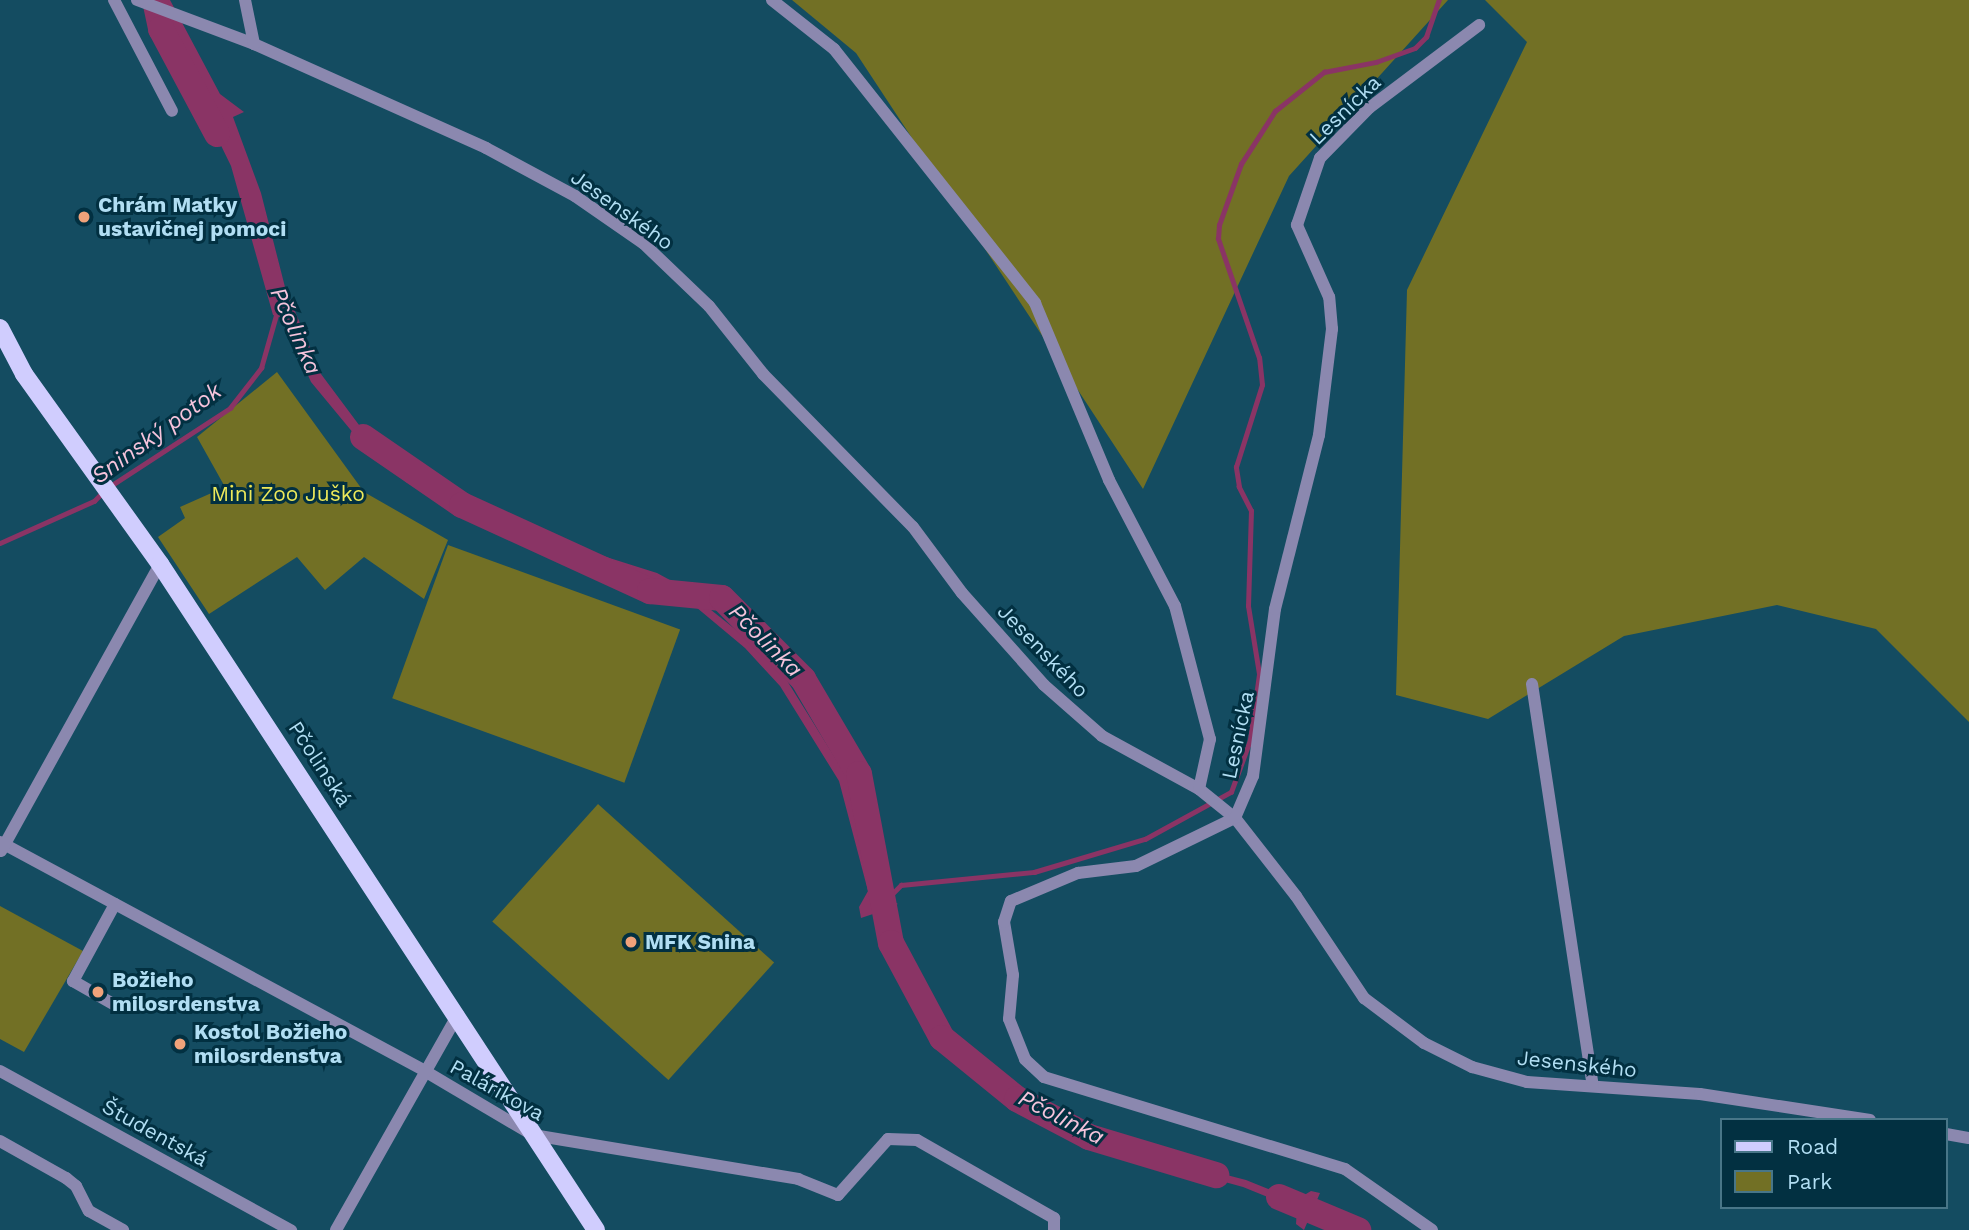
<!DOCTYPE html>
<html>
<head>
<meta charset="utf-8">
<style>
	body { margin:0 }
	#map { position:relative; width:1969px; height:1230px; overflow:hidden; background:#144c61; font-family:"Work Sans",sans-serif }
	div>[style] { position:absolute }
	.green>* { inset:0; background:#727025; transform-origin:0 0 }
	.water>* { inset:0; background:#8a3465 }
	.stream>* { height:4.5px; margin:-2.25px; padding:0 2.25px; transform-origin:2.25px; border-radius:2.25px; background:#8a3465 }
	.river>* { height:26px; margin:-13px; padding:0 13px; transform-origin:13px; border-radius:13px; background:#8a3465 }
	.minor>* { height:12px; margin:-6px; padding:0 6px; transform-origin:6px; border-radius:6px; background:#8b88af }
	.major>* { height:18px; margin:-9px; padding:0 9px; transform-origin:9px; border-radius:9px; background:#d0cdfe }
	.dots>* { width:19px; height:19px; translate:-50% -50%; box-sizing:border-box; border:4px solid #023041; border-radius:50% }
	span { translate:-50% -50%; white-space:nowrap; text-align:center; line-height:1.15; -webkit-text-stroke:6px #023041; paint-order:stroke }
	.street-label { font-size:21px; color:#b1def3 }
	.poi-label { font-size:21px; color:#b1def3; font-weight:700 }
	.left { translate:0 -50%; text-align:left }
	.park-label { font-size:21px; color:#ede95a }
	.water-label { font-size:23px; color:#f6c4dc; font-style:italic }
	.legend { position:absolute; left:1720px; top:1118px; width:228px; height:91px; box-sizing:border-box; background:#023041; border:2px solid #487688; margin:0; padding:9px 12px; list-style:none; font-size:21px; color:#b1def3 }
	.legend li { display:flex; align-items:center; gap:14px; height:35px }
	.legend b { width:35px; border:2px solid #487688 }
</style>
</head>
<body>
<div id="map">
	<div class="green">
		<i style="clip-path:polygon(792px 0,1448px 0,1289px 176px,1143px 489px,856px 53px)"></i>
		<i style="clip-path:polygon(1485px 0,1969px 0,1969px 722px,1876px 629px,1777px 605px,1624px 636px,1488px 719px,1396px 695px,1407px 290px,1527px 42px)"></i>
		<i style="clip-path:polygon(277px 372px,364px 492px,448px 540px,424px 599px,364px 557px,325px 590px,297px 557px,209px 614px,158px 537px,185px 518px,180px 507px,225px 487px,197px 437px)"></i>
		<i style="left:448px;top:545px;width:247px;height:163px;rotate:20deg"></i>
		<i style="left:598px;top:804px;width:237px;height:158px;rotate:42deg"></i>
		<i style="clip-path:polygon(0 906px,83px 951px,24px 1052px,0 1039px)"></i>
	</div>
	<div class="water">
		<i style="clip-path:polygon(154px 0,170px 0,220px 94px,244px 112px,233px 117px,261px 193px,285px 287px,321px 374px,365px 433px,413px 476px,451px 499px,502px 524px,657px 573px,681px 586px,750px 641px,786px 679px,847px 777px,877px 893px,898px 904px,888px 908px,907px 967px,925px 1018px,948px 1050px,1022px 1107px,1096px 1141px,1246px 1180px,1296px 1200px,1311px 1191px,1320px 1193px,1304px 1230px,1296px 1224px,1297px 1209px,1243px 1187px,1094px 1146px,1019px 1112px,978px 1082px,944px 1054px,921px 1021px,873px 914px,861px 918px,859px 907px,868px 891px,839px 781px,780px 686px,745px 648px,678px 592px,655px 580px,544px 547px,447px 507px,406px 482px,359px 440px,311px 382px,282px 318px,273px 315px,231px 166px,211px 125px,200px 129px,193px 112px,206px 101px,193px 65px)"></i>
	</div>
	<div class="stream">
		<i style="left:109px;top:487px;width:145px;rotate:-33.1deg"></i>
		<i style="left:230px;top:408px;width:51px;rotate:-52.2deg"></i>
		<i style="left:261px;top:368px;width:58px;rotate:-74.1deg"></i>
		<i style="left:0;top:543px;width:103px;rotate:-24.1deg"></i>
		<i style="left:94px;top:501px;width:11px;rotate:-45deg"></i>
		<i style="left:884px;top:902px;width:24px;rotate:-45deg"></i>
		<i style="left:901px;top:885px;width:134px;rotate:-5.6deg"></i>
		<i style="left:1034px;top:872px;width:116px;rotate:-16.6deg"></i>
		<i style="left:1145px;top:839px;width:98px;rotate:-28.7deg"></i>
		<i style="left:1231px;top:792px;width:55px;rotate:-69.9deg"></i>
		<i style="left:1250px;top:740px;width:67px;rotate:-82.2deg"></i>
		<i style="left:1259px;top:674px;width:69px;rotate:-99.2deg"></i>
		<i style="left:1248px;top:606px;width:95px;rotate:-88.2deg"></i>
		<i style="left:1251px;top:511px;width:27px;rotate:-117deg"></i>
		<i style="left:1239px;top:487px;width:20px;rotate:-99deg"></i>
		<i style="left:1236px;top:467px;width:86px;rotate:-72.4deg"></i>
		<i style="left:1262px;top:385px;width:27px;rotate:-96deg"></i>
		<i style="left:1259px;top:358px;width:126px;rotate:-109deg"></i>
		<i style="left:1218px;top:239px;width:14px;rotate:-86deg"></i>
		<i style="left:1219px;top:225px;width:65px;rotate:-70.2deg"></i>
		<i style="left:1241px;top:164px;width:63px;rotate:-57.3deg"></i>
		<i style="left:1275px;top:111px;width:63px;rotate:-38.5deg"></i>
		<i style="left:1324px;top:72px;width:53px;rotate:-10.9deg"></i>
		<i style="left:1376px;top:62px;width:41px;rotate:-19.7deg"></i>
		<i style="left:1415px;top:48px;width:16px;rotate:-45deg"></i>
		<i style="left:1426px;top:37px;width:39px;rotate:-71deg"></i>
	</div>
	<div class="river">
		<i style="left:155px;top:0;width:30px;rotate:78deg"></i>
		<i style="left:161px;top:29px;width:119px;rotate:61.9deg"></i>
		<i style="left:363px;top:437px;width:120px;rotate:34.5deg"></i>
		<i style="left:462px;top:505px;width:207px;rotate:24.6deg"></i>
		<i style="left:650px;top:591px;width:72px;rotate:5.6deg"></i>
		<i style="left:722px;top:598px;width:115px;rotate:45deg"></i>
		<i style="left:803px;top:679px;width:110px;rotate:59.5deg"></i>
		<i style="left:859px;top:774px;width:172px;rotate:79.3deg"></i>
		<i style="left:891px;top:943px;width:108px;rotate:61.8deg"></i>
		<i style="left:942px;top:1038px;width:97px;rotate:39.1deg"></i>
		<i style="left:1017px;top:1099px;width:81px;rotate:27.8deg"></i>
		<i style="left:1089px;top:1137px;width:133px;rotate:16.7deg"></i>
		<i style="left:1279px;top:1197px;width:86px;rotate:22.7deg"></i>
	</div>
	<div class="minor">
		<i style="left:114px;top:0;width:125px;rotate:62.4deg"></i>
		<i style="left:137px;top:0;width:125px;rotate:20.6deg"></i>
		<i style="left:254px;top:44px;width:254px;rotate:24.1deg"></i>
		<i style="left:486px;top:148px;width:101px;rotate:28.3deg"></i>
		<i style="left:575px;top:196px;width:83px;rotate:34.7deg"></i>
		<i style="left:643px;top:243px;width:91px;rotate:43.7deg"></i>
		<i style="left:709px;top:306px;width:87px;rotate:51.5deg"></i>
		<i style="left:763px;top:374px;width:214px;rotate:45.6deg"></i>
		<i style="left:913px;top:527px;width:82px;rotate:53.4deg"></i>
		<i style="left:962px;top:593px;width:123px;rotate:48.3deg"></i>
		<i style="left:1044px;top:685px;width:77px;rotate:41.3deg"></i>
		<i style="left:1102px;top:736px;width:111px;rotate:28.7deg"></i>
		<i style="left:1199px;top:789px;width:46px;rotate:38.9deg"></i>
		<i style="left:1235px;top:818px;width:99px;rotate:52deg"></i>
		<i style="left:1296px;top:896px;width:123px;rotate:56.3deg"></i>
		<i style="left:1364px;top:998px;width:75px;rotate:36.9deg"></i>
		<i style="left:1424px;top:1043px;width:54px;rotate:26.6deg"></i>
		<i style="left:1472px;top:1067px;width:57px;rotate:15.3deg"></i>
		<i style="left:1527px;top:1082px;width:173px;rotate:4deg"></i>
		<i style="left:1700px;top:1094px;width:172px;rotate:8.7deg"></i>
		<i style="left:245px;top:0;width:45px;rotate:78.4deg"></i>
		<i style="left:772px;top:0;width:79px;rotate:38.3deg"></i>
		<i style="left:834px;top:49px;width:324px;rotate:51.6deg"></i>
		<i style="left:1035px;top:303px;width:192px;rotate:67.3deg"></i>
		<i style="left:1109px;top:480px;width:142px;rotate:62.4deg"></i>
		<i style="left:1175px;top:606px;width:138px;rotate:75.3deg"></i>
		<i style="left:1210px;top:739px;width:51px;rotate:102.4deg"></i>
		<i style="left:1532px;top:684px;width:406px;rotate:81.4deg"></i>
		<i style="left:0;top:842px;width:481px;rotate:28.3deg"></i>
		<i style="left:423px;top:1070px;width:128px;rotate:30.6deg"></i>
		<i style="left:533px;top:1135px;width:269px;rotate:9.4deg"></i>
		<i style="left:798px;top:1179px;width:43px;rotate:21.8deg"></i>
		<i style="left:838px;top:1195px;width:75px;rotate:-48.2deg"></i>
		<i style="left:888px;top:1139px;width:29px;rotate:2deg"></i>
		<i style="left:917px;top:1140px;width:158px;rotate:29.7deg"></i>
		<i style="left:1054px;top:1218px;width:12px;rotate:90deg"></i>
		<i style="left:1px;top:851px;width:328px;rotate:-61deg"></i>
		<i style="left:115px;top:904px;width:88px;rotate:118.6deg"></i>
		<i style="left:73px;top:981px;width:54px;rotate:29.9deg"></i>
		<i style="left:0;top:1071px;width:332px;rotate:28.7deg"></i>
		<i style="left:1946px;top:1134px;width:23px;rotate:10deg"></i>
		<i style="left:0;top:1141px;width:76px;rotate:29.3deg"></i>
		<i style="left:66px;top:1178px;width:13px;rotate:39deg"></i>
		<i style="left:76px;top:1186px;width:28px;rotate:63deg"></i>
		<i style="left:89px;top:1211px;width:39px;rotate:29deg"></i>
		<i style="left:336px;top:1230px;width:248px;rotate:-60.5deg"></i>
		<i style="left:1432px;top:1230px;width:106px;rotate:-145deg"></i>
		<i style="left:1345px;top:1169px;width:315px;rotate:-163deg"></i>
		<i style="left:1044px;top:1077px;width:26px;rotate:-137deg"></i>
		<i style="left:1025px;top:1059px;width:43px;rotate:-111.8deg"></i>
		<i style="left:1009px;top:1019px;width:44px;rotate:-84.8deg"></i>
		<i style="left:1013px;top:975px;width:54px;rotate:-99.6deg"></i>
		<i style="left:1004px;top:922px;width:22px;rotate:-72deg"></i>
		<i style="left:1011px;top:901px;width:73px;rotate:-22.7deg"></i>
		<i style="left:1078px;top:873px;width:58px;rotate:-6.9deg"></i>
		<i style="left:1136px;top:866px;width:110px;rotate:-25.9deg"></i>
		<i style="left:1235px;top:818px;width:46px;rotate:-66.8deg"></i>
		<i style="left:1253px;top:776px;width:168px;rotate:-82.5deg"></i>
		<i style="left:1275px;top:609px;width:179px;rotate:-75.8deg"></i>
		<i style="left:1319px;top:435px;width:107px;rotate:-83deg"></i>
		<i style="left:1332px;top:329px;width:32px;rotate:-95deg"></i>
		<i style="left:1329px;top:297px;width:79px;rotate:-114deg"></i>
		<i style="left:1297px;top:225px;width:71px;rotate:-71.1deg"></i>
		<i style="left:1320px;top:158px;width:70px;rotate:-45.6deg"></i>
		<i style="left:1369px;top:108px;width:138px;rotate:-37deg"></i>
	</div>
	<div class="major">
		<i style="left:0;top:328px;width:52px;rotate:62.4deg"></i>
		<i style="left:24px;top:374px;width:234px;rotate:54.4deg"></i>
		<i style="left:160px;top:564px;width:796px;rotate:56.79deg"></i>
	</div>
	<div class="dots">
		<i style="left:84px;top:217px;background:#f0a27a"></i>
		<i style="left:631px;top:942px;background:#f0a27a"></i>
		<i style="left:98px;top:992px;background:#f0a27a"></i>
		<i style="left:180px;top:1044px;background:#f0a27a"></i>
	</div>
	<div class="street-label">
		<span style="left:1345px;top:110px;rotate:-44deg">Lesnícka</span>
		<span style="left:622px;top:210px;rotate:36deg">Jesenského</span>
		<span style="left:1043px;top:651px;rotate:46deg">Jesenského</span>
		<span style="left:1238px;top:735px;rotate:-78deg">Lesnícka</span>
		<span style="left:320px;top:764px;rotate:57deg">Pčolinská</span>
		<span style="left:1577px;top:1064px;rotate:6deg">Jesenského</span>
		<span style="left:497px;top:1090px;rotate:29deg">Palárikova</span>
		<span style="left:155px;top:1133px;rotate:29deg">Študentská</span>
	</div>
	<div class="poi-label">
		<span class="left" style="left:98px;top:217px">Chrám Matky<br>ustavičnej pomoci</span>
		<span class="left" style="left:645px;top:942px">MFK Snina</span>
		<span class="left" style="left:112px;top:992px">Božieho<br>milosrdenstva</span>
		<span class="left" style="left:194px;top:1044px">Kostol Božieho<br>milosrdenstva</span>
	</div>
	<div class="park-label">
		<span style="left:288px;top:494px">Mini Zoo Juško</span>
	</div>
	<div class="water-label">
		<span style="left:295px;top:331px;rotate:66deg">Pčolinka</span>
		<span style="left:157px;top:434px;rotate:-36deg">Sninský potok</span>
		<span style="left:765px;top:641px;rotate:45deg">Pčolinka</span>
		<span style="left:1061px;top:1118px;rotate:27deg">Pčolinka</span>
	</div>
	<ul class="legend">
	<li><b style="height:9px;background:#d0cdfe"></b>Road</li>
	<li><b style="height:19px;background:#727025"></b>Park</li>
	</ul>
</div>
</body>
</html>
